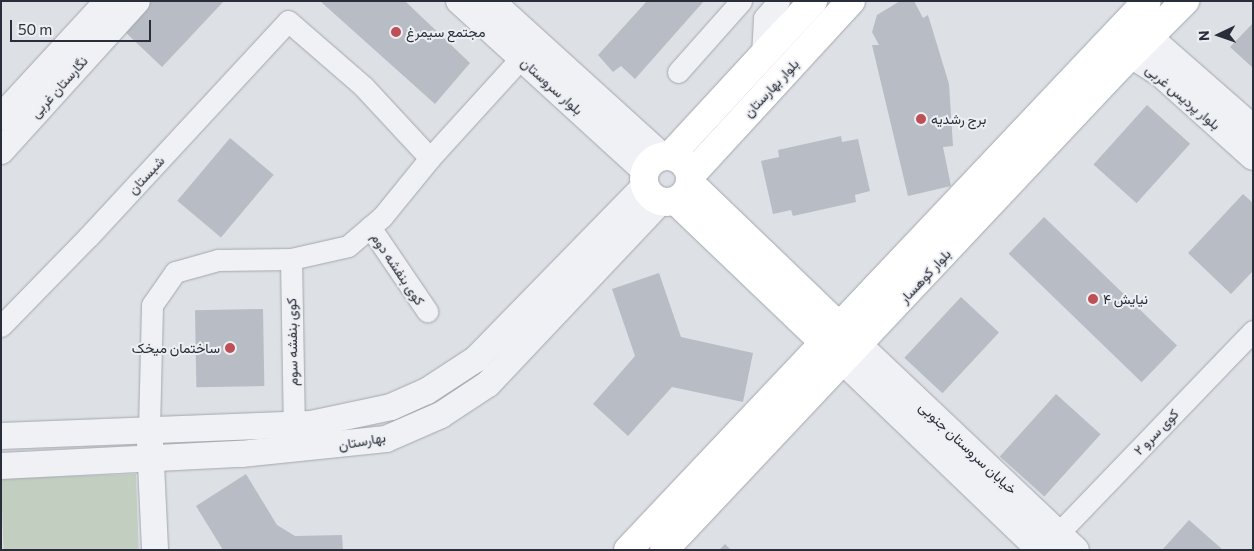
<!DOCTYPE html>
<html>
<head>
<meta charset="utf-8">
<style>
	body { margin:0 }
	#map { position:relative; width:1254px; height:551px; overflow:hidden; background:#dde0e5; font-family:Commissioner,Vazirmatn,sans-serif }
	div>[style] { position:absolute }
	.green>* { inset:0; background:#c2cec0; transform-origin:0 0 }
	.building>* { inset:0; background:#b8bcc5; transform-origin:0 0 }
	.roads { filter:drop-shadow(0 0 1px #a3a7ae) drop-shadow(0 0 1px #a3a7ae) }
	.minor>* { height:21px; margin:-10.5px; padding:0 10.5px; transform-origin:10.5px; border-radius:10.5px; background:#f0f1f4 }
	.tertiary>* { height:26px; margin:-13px; padding:0 13px; transform-origin:13px; border-radius:13px; background:#f0f1f4 }
	.secondary>* { height:28px; margin:-14px; padding:0 14px; transform-origin:14px; border-radius:14px; background:#fff }
	.secondary>.ring { margin:-14px; padding:0; box-sizing:content-box; background:none; border:28px solid #fff; border-radius:50% }
	.dots>* { width:14px; height:14px; translate:-50% -50%; box-sizing:border-box; border:2px solid #edeff3; border-radius:50% }
	span { translate:-50% -50%; white-space:nowrap; text-align:center; line-height:1.15; -webkit-text-stroke:4px #edeff3; paint-order:stroke }
	.poi-label { font-size:14px; color:#292e3a }
	.left { translate:0 -50%; text-align:left }
	.right { translate:-100% -50%; text-align:right }
	.street-label { font-size:14px; color:#292e3a }
	.frame { position:absolute; inset:0; border:2px solid #292e3a; pointer-events:none }
	.north { position:absolute; left:1194px; top:10px; width:50px; height:50px; -webkit-text-stroke:4px #edeff3; paint-order:stroke; rotate:267deg; font-size:14px; font-weight:700; line-height:20px; text-align:center; color:#292e3a }
	.north::after { content:''; display:block; margin:auto; width:18px; height:22px; background:#292e3a; clip-path:polygon(50% 0,100% 100%,50% 72%,0 100%) }
	.scale { position:absolute; left:10px; top:20px; width:141px; height:22px; box-sizing:border-box; border:2px solid #292e3a; border-top:0; padding-left:6px; font-size:15px; line-height:18px; white-space:nowrap; color:#292e3a; -webkit-text-stroke:4px #edeff3; paint-order:stroke }
</style>
</head>
<body>
<div id="map">
	<div class="green">
		<i style="left:136px;top:474px;width:76px;height:135px;rotate:88deg"></i>
	</div>
	<div class="building">
		<i style="clip-path:polygon(148px 1px,224px 1px,162px 67px,122px 29px)"></i>
		<i style="clip-path:polygon(320px 1px,405px 1px,470px 63px,435px 104px)"></i>
		<i style="clip-path:polygon(647px 1px,704px 1px,635px 79px,621px 66px,613px 72px,598px 55px)"></i>
		<i style="clip-path:polygon(900px 1px,914px 1px,923px 18px,928px 15px,949px 84px,953px 146px,943px 147px,951px 186px,908px 196px,872px 45px,879px 45px,872px 32px,877px 15px)"></i>
		<i style="clip-path:polygon(1253px 23px,1253px 68px,1230px 47px)"></i>
		<i style="left:1147px;top:105px;width:58px;height:80px;rotate:42deg"></i>
		<i style="clip-path:polygon(841px 136px,842px 142px,858px 139px,870px 191px,855px 195px,856px 202px,793px 216px,791px 210px,773px 214px,761px 161px,779px 157px,778px 150px)"></i>
		<i style="left:230px;top:138px;width:57px;height:82px;rotate:40deg"></i>
		<i style="clip-path:polygon(1243px 194px,1253px 203px,1253px 271px,1231px 294px,1188px 253px)"></i>
		<i style="left:1044px;top:217px;width:185px;height:51px;rotate:44deg"></i>
		<i style="clip-path:polygon(659px 273px,681px 337px,753px 353px,743px 402px,672px 387px,628px 436px,593px 404px,635px 356px,612px 289px)"></i>
		<i style="left:961px;top:297px;width:52px;height:83px;rotate:43deg"></i>
		<i style="left:263px;top:309px;width:77px;height:68px;rotate:89deg"></i>
		<i style="left:1056px;top:394px;width:60px;height:84px;rotate:42deg"></i>
		<i style="clip-path:polygon(246px 474px,277px 525px,295px 536px,342px 535px,343px 550px,223px 550px,196px 506px)"></i>
		<i style="clip-path:polygon(1189px 520px,1223px 550px,1162px 550px)"></i>
		<i style="clip-path:polygon(725px 544px,731px 550px,719px 550px)"></i>
	</div>
	<div class="roads">
		<div class="minor">
			<i style="left:762px;top:56px;width:38px;rotate:-87deg"></i>
			<i style="left:764px;top:18px;width:23px;rotate:-49deg"></i>
			<i style="left:678px;top:72px;width:95px;rotate:-48.4deg"></i>
			<i style="left:370px;top:227px;width:102px;rotate:55.8deg"></i>
			<i style="left:291px;top:259px;width:166px;rotate:89deg"></i>
			<i style="left:1px;top:326px;width:124px;rotate:-45.7deg"></i>
			<i style="left:88px;top:237px;width:294px;rotate:-47.2deg"></i>
			<i style="left:288px;top:21px;width:99px;rotate:40.9deg"></i>
			<i style="left:363px;top:86px;width:98px;rotate:47.1deg"></i>
			<i style="left:149px;top:429px;width:124px;rotate:-88.6deg"></i>
			<i style="left:152px;top:305px;width:40px;rotate:-55.1deg"></i>
			<i style="left:175px;top:272px;width:45px;rotate:-15.6deg"></i>
			<i style="left:218px;top:260px;width:73px;rotate:-0.8deg"></i>
			<i style="left:291px;top:259px;width:58px;rotate:-12.8deg"></i>
			<i style="left:348px;top:246px;width:45px;rotate:-40.5deg"></i>
			<i style="left:382px;top:217px;width:76px;rotate:-50.9deg"></i>
			<i style="left:430px;top:158px;width:135px;rotate:-47.7deg"></i>
			<i style="left:1047px;top:545px;width:297px;rotate:-46.1deg"></i>
		</div>
		<div class="tertiary">
			<i style="left:459px;top:1px;width:252px;rotate:42.4deg"></i>
			<i style="left:491px;top:1px;width:231px;rotate:42.2deg"></i>
			<i style="left:1133px;top:23px;width:159px;rotate:41.2deg"></i>
			<i style="left:1113px;top:43px;width:59px;rotate:33.1deg"></i>
			<i style="left:1162px;top:75px;width:122px;rotate:42deg"></i>
			<i style="left:1px;top:117px;width:158px;rotate:-47.3deg"></i>
			<i style="left:1px;top:151px;width:202px;rotate:-47.8deg"></i>
			<i style="left:860px;top:346px;width:297px;rotate:43.4deg"></i>
			<i style="left:844px;top:362px;width:272px;rotate:43.8deg"></i>
			<i style="left:1px;top:436px;width:310px;rotate:-2.2deg"></i>
			<i style="left:311px;top:424px;width:82px;rotate:-12deg"></i>
			<i style="left:391px;top:407px;width:39px;rotate:-24deg"></i>
			<i style="left:427px;top:391px;width:59px;rotate:-33.1deg"></i>
			<i style="left:476px;top:359px;width:242px;rotate:-45.7deg"></i>
			<i style="left:150px;top:443px;width:107px;rotate:87.3deg"></i>
			<i style="left:1px;top:466px;width:240px;rotate:-2.9deg"></i>
			<i style="left:241px;top:454px;width:146px;rotate:-5.9deg"></i>
			<i style="left:386px;top:439px;width:60px;rotate:-23.6deg"></i>
			<i style="left:441px;top:415px;width:56px;rotate:-33.4deg"></i>
			<i style="left:488px;top:384px;width:252px;rotate:-46.6deg"></i>
		</div>
		<div class="secondary">
			<i class="ring" style="left:644px;top:156px;width:18px;height:18px"></i>
			<i style="left:670px;top:156px;width:211px;rotate:-47.3deg"></i>
			<i style="left:690px;top:176px;width:238px;rotate:-47.4deg"></i>
			<i style="left:690px;top:183px;width:226px;rotate:43.9deg"></i>
			<i style="left:676px;top:201px;width:223px;rotate:43.7deg"></i>
			<i style="left:628px;top:550px;width:755px;rotate:-46.61deg"></i>
			<i style="left:664px;top:550px;width:659px;rotate:-46.72deg"></i>
			<i style="left:1116px;top:70px;width:98px;rotate:-45deg"></i>
		</div>
	</div>
	<div class="dots">
		<i style="left:396px;top:32px;background:#be4f56"></i>
		<i style="left:921px;top:119px;background:#be4f56"></i>
		<i style="left:1093px;top:299px;background:#be4f56"></i>
		<i style="left:230px;top:348px;background:#be4f56"></i>
	</div>
	<div class="poi-label">
		<span class="left" style="left:406px;top:32px">مجتمع سیمرغ</span>
		<span class="left" style="left:931px;top:119px">برج رشدیه</span>
		<span class="left" style="left:1103px;top:299px">نیایش ۴</span>
		<span class="right" style="left:220px;top:348px">ساختمان میخک</span>
	</div>
	<div class="street-label">
		<span style="left:552px;top:86px;rotate:42deg">بلوار سروستان</span>
		<span style="left:59px;top:87px;rotate:-48deg">نگارستان غربی</span>
		<span style="left:771px;top:88px;rotate:-47deg">بلوار بهارستان</span>
		<span style="left:1183px;top:97px;rotate:40deg">بلوار پردیس غربی</span>
		<span style="left:146px;top:175px;rotate:-47deg">شبستان</span>
		<span style="left:398px;top:269px;rotate:56deg">کوی بنفشه دوم</span>
		<span style="left:925px;top:276px;rotate:-47deg">بلوار کوهسار</span>
		<span style="left:292px;top:342px;rotate:-91deg">کوی بنفشه سوم</span>
		<span style="left:1156px;top:432px;rotate:-46deg">کوی سرو ۲</span>
		<span style="left:362px;top:441px;rotate:-10deg">بهارستان</span>
		<span style="left:968px;top:448px;rotate:43deg">خیابان سروستان جنوبی</span>
	</div>
	<div class="frame"></div>
	<div class="north">N</div>
	<div class="scale">50 m</div>
</div>
</body>
</html>
